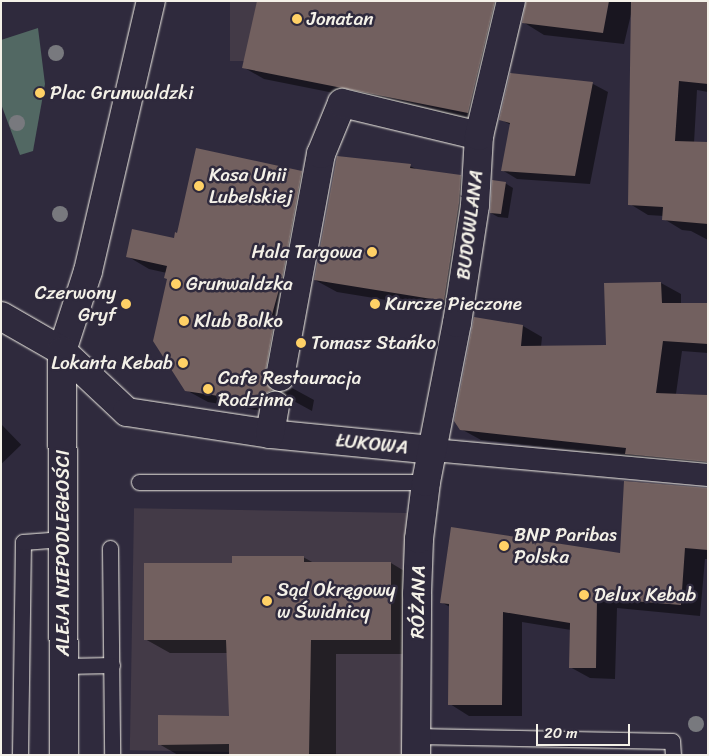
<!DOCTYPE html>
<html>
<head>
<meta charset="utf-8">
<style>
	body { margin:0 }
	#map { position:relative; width:709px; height:756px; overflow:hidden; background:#2f2a3d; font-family:Sriracha,sans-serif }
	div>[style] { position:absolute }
	.built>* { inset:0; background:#433a47; transform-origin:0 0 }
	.green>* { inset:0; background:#526863 }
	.shadow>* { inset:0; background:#0007; transform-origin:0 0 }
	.building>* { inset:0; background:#72605f }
	.roads { filter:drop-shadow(0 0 1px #f4f1e8) drop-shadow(0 0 1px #f4f1e8) }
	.service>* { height:15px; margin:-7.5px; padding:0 7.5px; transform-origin:7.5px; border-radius:7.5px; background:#2f2a3d }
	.pedestrian>* { height:22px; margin:-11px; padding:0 11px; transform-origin:11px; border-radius:11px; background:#2f2a3d }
	.minor>* { height:28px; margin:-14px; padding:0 14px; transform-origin:14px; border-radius:14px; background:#2f2a3d }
	.tertiary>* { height:28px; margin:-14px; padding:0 14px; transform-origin:14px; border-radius:14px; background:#2f2a3d }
	.secondary>* { height:28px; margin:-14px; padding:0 14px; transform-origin:14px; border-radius:14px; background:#2f2a3d }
	.trees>* { width:16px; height:16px; margin:-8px; border-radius:50%; background:#78797e }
	.dots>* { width:14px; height:14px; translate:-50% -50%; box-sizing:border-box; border:2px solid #2f2a3d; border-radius:50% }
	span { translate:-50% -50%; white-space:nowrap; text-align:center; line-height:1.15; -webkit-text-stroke:5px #2f2a3d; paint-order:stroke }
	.poi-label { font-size:19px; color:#f4f1e8 }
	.left { translate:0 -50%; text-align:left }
	.right { translate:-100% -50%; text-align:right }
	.street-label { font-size:19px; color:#f4f1e8 }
	.frame { position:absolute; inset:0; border:2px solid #f4f1e8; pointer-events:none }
	.scale { position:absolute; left:536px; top:724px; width:94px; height:22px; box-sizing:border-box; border:2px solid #f4f1e8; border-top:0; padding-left:6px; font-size:15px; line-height:18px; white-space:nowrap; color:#f4f1e8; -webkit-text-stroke:4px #2f2a3d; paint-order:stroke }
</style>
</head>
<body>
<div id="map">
	<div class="built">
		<i style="left:230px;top:1px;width:27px;height:60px"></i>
		<i style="left:407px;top:513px;width:242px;height:273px;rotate:91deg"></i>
	</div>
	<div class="green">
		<i style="clip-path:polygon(38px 28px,45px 84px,33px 151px,20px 155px,1px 104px,1px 40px)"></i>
	</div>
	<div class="shadow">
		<i style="clip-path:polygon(258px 1px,522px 1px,489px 124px,264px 79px,243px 67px)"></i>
		<i style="clip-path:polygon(527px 1px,708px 1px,708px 92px,697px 90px,694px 143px,708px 143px,708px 240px,691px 231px,682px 230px,664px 219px,664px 216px,648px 215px,630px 204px,632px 10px,624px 44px,544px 35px,523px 22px)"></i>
		<i style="clip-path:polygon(511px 75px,593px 84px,608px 92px,590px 184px,517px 179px,502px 170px,511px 125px,500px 119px)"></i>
		<i style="clip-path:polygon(410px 166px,418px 170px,461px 176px,482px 189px,466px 313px,337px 292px,315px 280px)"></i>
		<i style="clip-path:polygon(301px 173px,323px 185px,286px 388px,286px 391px,292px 388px,314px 400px,312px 411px,290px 399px,293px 403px,285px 407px,281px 414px,208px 402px,186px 390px,167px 273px,149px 269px,127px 256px,175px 240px)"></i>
		<i style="clip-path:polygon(505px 183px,513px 188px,508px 218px,498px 217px,491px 213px)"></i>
		<i style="clip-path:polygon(661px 283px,681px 294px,681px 304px,708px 305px,708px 353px,682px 351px,676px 394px,708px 395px,708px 470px,633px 457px,481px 440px,461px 429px,523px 326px,542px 337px,541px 347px,608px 346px,606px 285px)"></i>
		<i style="left:1px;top:424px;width:29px;height:312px;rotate:46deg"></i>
		<i style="clip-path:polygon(708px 489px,708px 559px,705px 559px,700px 616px,617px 608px,615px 679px,590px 678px,570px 667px,571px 630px,522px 622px,522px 716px,469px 716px,450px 704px,450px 607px,441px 602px,621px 555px)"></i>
		<i style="clip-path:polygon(303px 557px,314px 563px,391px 563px,416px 578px,416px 654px,336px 654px,336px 755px,178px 755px,159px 744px,230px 717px,228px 653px,170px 653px,145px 639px,233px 564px)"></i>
	</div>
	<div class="building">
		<i style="clip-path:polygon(257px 1px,495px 1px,468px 113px,242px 68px)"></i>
		<i style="clip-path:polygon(526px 1px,609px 1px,603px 33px,522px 23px)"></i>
		<i style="clip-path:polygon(631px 1px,708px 1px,708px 84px,679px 81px,675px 141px,708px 142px,708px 224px,662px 220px,663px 207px,628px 205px)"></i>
		<i style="clip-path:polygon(510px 73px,593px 82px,575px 176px,501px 171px,510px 123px,499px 120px)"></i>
		<i style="clip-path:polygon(196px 148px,302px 171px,283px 275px,270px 322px,274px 323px,265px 375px,266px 383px,272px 390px,263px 395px,260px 402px,185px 391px,153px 341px,167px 279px,164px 278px,167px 266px,126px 257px,132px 229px,174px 238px,175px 232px,177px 233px)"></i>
		<i style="clip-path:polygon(337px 156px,411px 164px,410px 168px,461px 175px,459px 203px,444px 301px,314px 280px)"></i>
		<i style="clip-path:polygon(492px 180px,506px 182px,501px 214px,490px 213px)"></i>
		<i style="clip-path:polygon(661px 282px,662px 303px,708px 303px,708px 344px,663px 341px,656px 393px,708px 395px,708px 462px,625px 454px,626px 448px,460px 430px,454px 421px,474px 317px,523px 325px,521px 346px,606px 345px,604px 283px)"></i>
		<i style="clip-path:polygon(624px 481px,708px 488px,708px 550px,685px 548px,681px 605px,597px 598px,596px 668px,569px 668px,570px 623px,503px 612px,502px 705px,448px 705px,449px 604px,440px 603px,451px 527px,620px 553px)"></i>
		<i style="clip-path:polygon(232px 556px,304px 556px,304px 562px,391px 562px,391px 640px,311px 640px,309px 755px,229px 755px,229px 744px,158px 745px,158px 715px,229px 716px,226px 640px,144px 640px,144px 563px,232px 563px)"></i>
	</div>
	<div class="roads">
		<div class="service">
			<i style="left:139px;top:482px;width:287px"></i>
			<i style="left:110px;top:548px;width:207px;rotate:89.4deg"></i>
			<i style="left:64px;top:666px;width:48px;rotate:-1.2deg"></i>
			<i style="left:416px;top:736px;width:256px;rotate:1.1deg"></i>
			<i style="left:672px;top:741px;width:14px;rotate:86deg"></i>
			<i style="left:20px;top:755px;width:213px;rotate:-89.2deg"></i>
			<i style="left:23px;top:542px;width:40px;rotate:-4.3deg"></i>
		</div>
		<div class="pedestrian">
			<i style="left:433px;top:450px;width:276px;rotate:5.2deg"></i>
		</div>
		<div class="minor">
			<i style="left:62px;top:351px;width:89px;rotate:43.2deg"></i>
			<i style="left:127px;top:412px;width:145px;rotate:8.7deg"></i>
			<i style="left:270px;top:434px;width:164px;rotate:5.6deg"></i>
			<i style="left:280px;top:377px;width:227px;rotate:-79.6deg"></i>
			<i style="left:321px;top:154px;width:55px;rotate:-67.6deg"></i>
			<i style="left:342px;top:103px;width:141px;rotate:13.5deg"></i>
			<i style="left:270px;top:434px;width:29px;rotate:-80deg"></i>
			<i style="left:416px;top:755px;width:161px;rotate:-89.6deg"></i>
			<i style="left:417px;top:594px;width:55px;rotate:-87.9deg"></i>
			<i style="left:419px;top:539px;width:57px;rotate:-83deg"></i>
			<i style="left:426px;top:482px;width:162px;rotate:-79deg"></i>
			<i style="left:457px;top:323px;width:119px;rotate:-81.3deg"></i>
			<i style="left:475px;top:205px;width:69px;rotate:-86.7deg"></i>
			<i style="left:479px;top:136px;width:139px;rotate:-76.7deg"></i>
		</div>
		<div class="tertiary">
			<i style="left:62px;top:351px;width:84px;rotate:-72deg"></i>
			<i style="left:88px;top:271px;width:277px;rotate:-76.9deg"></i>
		</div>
		<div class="secondary">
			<i style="left:1px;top:316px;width:70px;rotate:29.8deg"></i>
			<i style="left:62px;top:351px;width:404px;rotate:89.7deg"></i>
		</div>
	</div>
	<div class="trees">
		<i style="left:56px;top:53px"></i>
		<i style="left:17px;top:123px"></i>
		<i style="left:60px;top:214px"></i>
		<i style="left:696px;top:724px"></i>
	</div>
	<div class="dots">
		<i style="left:297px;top:19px;background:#ffd166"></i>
		<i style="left:40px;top:93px;background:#ffd166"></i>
		<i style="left:199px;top:186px;background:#ffd166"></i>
		<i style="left:372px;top:252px;background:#ffd166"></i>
		<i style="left:176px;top:284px;background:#ffd166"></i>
		<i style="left:126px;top:304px;background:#ffd166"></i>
		<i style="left:375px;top:304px;background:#ffd166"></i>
		<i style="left:184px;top:321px;background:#ffd166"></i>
		<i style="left:301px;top:343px;background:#ffd166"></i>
		<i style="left:183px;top:363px;background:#ffd166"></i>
		<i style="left:208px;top:389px;background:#ffd166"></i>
		<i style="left:504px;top:546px;background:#ffd166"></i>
		<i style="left:584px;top:595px;background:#ffd166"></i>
		<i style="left:267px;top:601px;background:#ffd166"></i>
	</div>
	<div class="poi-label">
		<span class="left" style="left:307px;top:19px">Jonatan</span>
		<span class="left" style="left:50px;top:93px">Plac Grunwaldzki</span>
		<span class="left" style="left:209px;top:186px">Kasa Unii<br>Lubelskiej</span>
		<span class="right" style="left:362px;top:252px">Hala Targowa</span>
		<span class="left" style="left:186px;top:284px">Grunwaldzka</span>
		<span class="right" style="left:116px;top:304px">Czerwony<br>Gryf</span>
		<span class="left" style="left:385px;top:304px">Kurcze Pieczone</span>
		<span class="left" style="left:194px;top:321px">Klub Bolko</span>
		<span class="left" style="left:311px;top:343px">Tomasz Stańko</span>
		<span class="right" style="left:173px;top:363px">Lokanta Kebab</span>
		<span class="left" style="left:218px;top:389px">Cafe Restauracja<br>Rodzinna</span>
		<span class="left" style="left:514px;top:546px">BNP Paribas<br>Polska</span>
		<span class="left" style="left:277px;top:601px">Sąd Okręgowy<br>w Świdnicy</span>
		<span class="left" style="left:594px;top:595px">Delux Kebab</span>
	</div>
	<div class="street-label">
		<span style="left:470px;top:225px;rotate:-83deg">BUDOWLANA</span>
		<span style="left:372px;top:444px;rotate:6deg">ŁUKOWA</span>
		<span style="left:63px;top:553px;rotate:-90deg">ALEJA NIEPODLEGŁOŚCI</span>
		<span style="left:418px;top:602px;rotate:-89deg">RÓŻANA</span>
	</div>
	<div class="frame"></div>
	<div class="scale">20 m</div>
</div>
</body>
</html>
